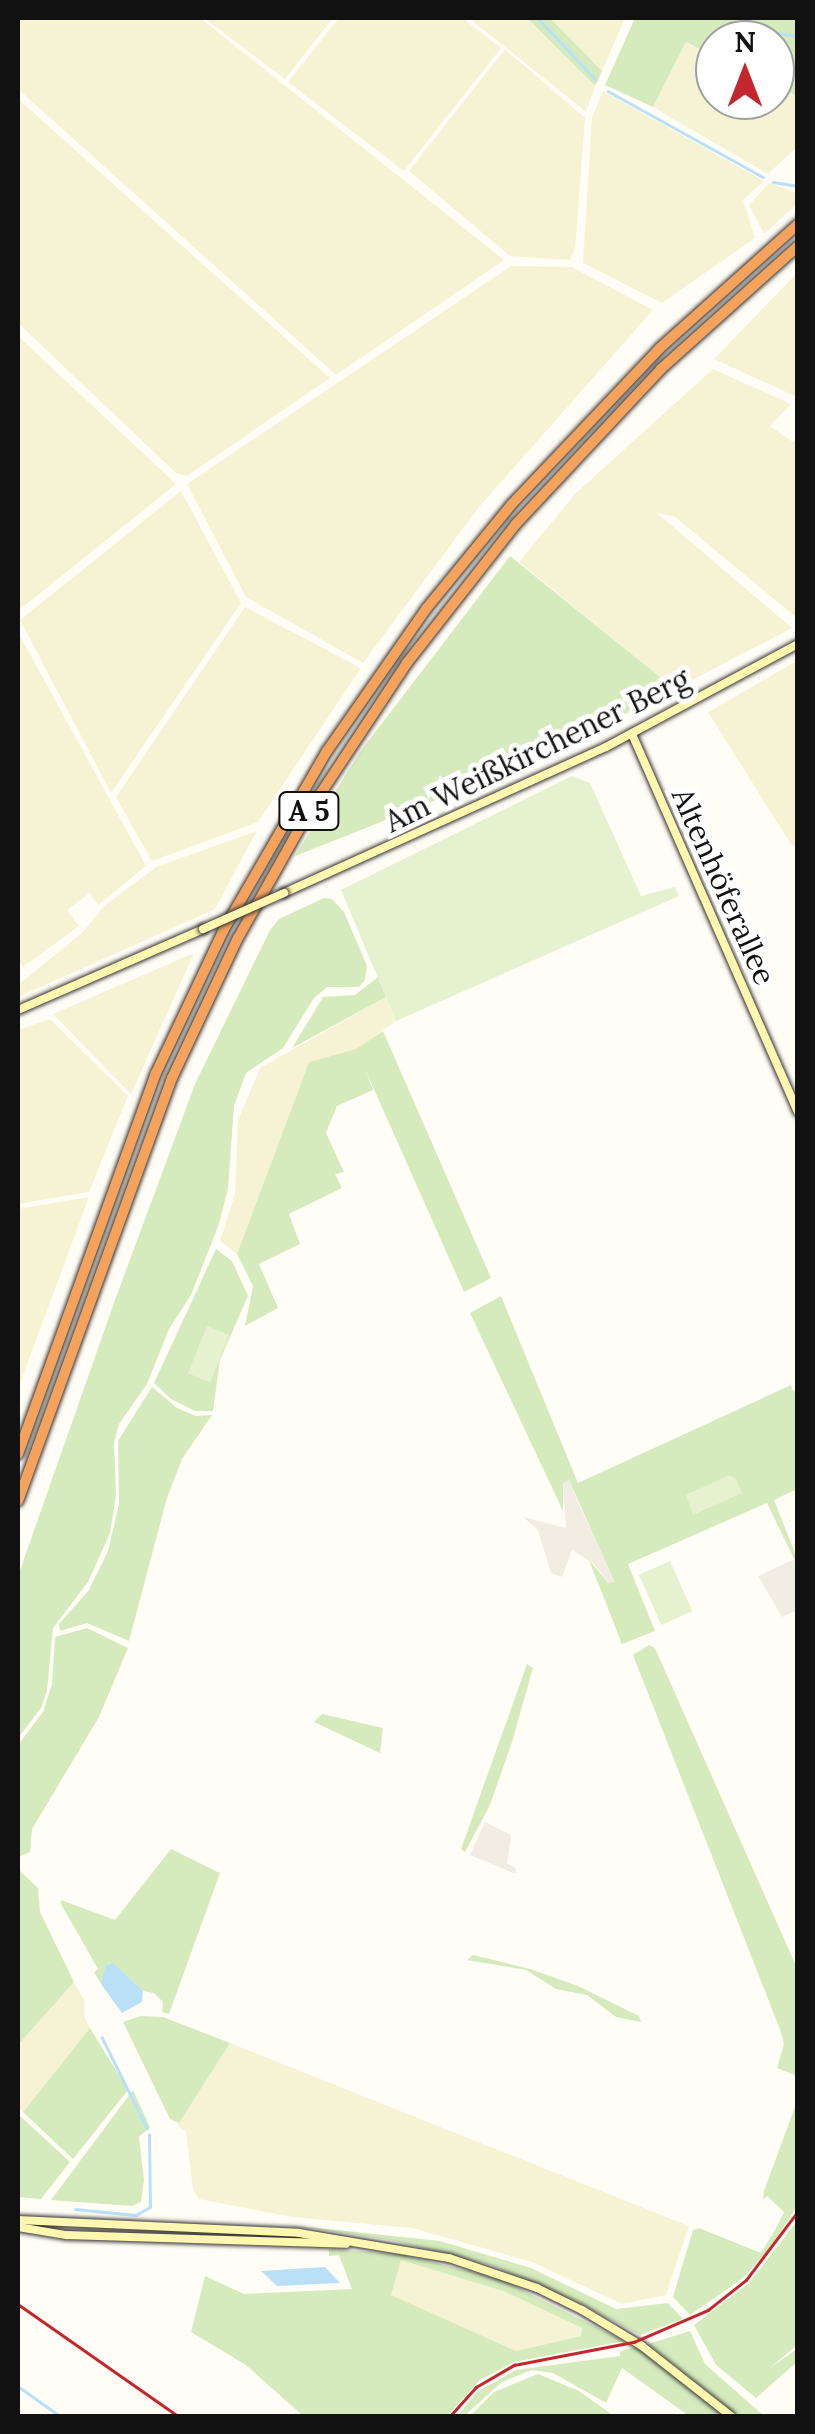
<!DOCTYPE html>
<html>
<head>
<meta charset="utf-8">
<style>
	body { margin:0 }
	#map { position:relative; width:815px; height:2434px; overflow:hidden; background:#fffdf5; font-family:Lora,serif }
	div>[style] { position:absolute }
	.farmland>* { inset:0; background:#f6f3d4 }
	.green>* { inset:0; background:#d5ebbd }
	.pitch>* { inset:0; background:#e6f2cf; transform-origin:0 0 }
	.plaza>* { inset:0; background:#f1ede2 }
	.water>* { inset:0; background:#b9e0f7 }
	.stream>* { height:2.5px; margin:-1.25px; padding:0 1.25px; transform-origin:1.25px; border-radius:1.25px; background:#b9e0f7 }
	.roads { filter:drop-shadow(0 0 2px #333) drop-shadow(0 0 2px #333) }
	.secondary>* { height:8px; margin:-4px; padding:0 4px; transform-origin:4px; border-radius:4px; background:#fff6b0 }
	.highway>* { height:10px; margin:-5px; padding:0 5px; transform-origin:5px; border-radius:5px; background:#f5a25d }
	.tram>* { height:2.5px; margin:-1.25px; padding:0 1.25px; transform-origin:1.25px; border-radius:1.25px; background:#c4262e }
	.bridges { filter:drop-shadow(0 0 2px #333) drop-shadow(0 0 2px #333) }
	.secondary-bridge>* { height:8px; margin:-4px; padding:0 4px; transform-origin:4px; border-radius:4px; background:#fff6b0 }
	span { translate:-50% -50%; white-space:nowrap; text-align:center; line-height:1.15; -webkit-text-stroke:10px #fff; paint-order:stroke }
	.shield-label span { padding:2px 8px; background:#fff; border:2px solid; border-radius:8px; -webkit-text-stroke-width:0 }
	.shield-label { font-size:28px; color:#111; font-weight:700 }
	.street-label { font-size:30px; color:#111 }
	.frame { position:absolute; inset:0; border:20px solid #111; pointer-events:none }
	.north { position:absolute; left:695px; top:20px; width:100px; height:100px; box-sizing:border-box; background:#fff; border:2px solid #a0a0a0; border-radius:50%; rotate:0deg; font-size:28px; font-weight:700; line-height:40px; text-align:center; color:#111 }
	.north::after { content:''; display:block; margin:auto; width:35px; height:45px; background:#c4262e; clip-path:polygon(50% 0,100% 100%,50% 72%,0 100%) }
</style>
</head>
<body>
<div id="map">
	<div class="farmland">
		<i style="clip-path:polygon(18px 18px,200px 18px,504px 260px,336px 375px,18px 89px)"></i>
		<i style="clip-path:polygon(204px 18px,333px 18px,285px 79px)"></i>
		<i style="clip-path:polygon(339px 18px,462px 18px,501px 48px,404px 171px,288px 82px)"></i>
		<i style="clip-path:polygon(469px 18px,527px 18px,595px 86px,586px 112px)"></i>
		<i style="clip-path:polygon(550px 18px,625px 18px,602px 71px)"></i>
		<i style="clip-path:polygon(686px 42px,715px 56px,715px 100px,775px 100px,775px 85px,797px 96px,797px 147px,768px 174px,653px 107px)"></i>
		<i style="clip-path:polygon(505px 49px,585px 118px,575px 249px,570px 260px,510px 256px,409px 171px)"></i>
		<i style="clip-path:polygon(603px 91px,764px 181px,743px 200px,755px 238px,662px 303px,583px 263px,592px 117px)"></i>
		<i style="clip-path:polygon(18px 99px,330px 378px,187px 476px,176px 473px,18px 323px)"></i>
		<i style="clip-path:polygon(769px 183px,797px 193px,797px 204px,764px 234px,749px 205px)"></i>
		<i style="clip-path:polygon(511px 266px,572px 267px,653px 310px,479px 507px,363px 663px,246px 597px,187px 484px)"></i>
		<i style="clip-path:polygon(797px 273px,797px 397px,714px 359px)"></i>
		<i style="clip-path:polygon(18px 336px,176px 484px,18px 611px)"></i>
		<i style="clip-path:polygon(713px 369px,791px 404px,770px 426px,793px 442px,797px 437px,797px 618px,675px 517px,657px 513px,792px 628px,675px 689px,519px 562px,575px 494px)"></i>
		<i style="clip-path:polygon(181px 491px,241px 603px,111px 793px,20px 620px)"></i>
		<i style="clip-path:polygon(245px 607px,361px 668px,258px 822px,152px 861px,116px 797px)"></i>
		<i style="clip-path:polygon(18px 632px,146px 866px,98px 905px,90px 893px,67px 910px,79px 926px,23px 967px,18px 959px)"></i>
		<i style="clip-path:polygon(797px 661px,798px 844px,792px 846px,708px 712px)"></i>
		<i style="clip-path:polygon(257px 831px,215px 909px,18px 997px,18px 985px,82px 933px,105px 905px,156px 867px)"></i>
		<i style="clip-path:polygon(194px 953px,131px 1094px,53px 1014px)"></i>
		<i style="clip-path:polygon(386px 997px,396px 1021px,356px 1049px,309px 1062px,237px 1254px,220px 1241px,235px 1194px,238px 1120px,260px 1068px)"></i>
		<i style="clip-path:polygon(50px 1019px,128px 1096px,89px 1192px,18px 1204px,18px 1030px)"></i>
		<i style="clip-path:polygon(89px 1197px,18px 1389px,18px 1209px)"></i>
		<i style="clip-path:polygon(74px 1982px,85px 2002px,84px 2016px,90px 2028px,23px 2112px,18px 2106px,18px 2045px)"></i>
		<i style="clip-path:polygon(230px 2043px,689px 2226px,666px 2295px,622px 2304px,532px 2262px,412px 2228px,292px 2217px,199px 2199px,193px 2190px,186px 2131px,177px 2126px)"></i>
		<i style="clip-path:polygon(401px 2259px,503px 2291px,582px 2328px,581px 2336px,516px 2351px,390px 2295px)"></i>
	</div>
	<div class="green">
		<i style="clip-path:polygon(527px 18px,550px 18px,602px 71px,595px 86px)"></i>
		<i style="clip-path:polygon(635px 18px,797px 18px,797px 96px,775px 85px,775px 40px,715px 40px,715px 56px,686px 42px,653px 107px,605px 85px)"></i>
		<i style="clip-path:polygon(510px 556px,675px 689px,520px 767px,295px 856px,360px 752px)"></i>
		<i style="clip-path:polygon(324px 898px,332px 899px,344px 912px,367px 966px,365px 980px,359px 987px,327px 987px,314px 998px,283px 1048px,246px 1073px,234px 1106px,228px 1188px,219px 1224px,191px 1295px,169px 1329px,147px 1384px,119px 1424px,114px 1443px,116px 1495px,110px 1533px,88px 1582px,53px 1628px,47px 1691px,41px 1708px,18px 1738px,18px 1576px,115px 1300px,195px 1084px,270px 930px,279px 919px)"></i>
		<i style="clip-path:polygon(378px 977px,386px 997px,292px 1048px,323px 997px,355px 995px)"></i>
		<i style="clip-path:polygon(383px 1031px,491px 1278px,464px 1292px,365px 1069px,373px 1090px,337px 1106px,326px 1133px,344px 1172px,335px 1174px,342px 1188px,289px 1214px,300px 1244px,259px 1264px,278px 1308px,245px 1326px,253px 1286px,237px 1254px,309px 1062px,356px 1049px)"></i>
		<i style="clip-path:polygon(216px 1249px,232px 1261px,248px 1296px,220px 1360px,213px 1411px,195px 1411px,171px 1399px,154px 1383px)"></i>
		<i style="clip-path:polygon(501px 1296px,578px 1483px,791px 1385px,793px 1391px,797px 1389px,797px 1489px,774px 1500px,797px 1558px,794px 1559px,767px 1503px,628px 1564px,655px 1631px,622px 1644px,589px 1560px,608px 1583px,610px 1572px,569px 1480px,563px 1484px,563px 1511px,470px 1313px)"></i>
		<i style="clip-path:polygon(152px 1387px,177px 1408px,196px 1416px,212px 1415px,182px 1459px,167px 1498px,129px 1641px,87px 1623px,60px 1631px,59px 1624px,89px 1590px,108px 1551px,119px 1504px,118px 1441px)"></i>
		<i style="clip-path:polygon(87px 1628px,128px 1648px,99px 1717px,32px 1829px,30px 1852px,18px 1857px,18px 1745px,43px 1712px,52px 1684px,55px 1637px)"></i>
		<i style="clip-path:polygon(649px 1645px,655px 1648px,797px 1968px,797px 2076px,777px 2068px,784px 2044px,781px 2032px,633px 1655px)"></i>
		<i style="clip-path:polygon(527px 1664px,533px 1668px,512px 1742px,490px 1805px,465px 1852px,461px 1849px)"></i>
		<i style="clip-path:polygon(322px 1714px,383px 1728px,380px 1753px,314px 1722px)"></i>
		<i style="clip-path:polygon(171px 1849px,220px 1873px,169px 2014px,162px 2012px,163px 2002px,154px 1993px,143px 1991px,109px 1963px,101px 1984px,94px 1972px,98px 1969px,61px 1904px,61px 1900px,115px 1920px)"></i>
		<i style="clip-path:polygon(18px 1869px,38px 1888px,40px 1912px,74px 1982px,18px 2045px)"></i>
		<i style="clip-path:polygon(473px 1955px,530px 1969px,578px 1986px,639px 2016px,641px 2022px,616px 2017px,587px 1995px,556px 1989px,526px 1970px,467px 1960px)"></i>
		<i style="clip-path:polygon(141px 2016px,163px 2017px,230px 2043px,179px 2123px,170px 2119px,123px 2022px)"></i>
		<i style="clip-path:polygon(90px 2028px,128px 2090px,73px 2159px,23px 2112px)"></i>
		<i style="clip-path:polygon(133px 2090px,150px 2127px,139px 2137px,144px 2180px,141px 2202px,132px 2206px,51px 2200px)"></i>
		<i style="clip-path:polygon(797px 2101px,797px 2206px,770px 2248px,743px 2278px,690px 2315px,673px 2297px,693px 2230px,699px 2228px,761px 2253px,775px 2230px,784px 2212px,767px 2196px,763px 2200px,764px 2191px)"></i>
		<i style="clip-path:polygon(18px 2114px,70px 2162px,41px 2199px,18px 2197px)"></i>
		<i style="clip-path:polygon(797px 2221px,797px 2345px,770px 2368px,797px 2349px,797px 2362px,756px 2398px,716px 2365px,694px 2325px,749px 2283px)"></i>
		<i style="clip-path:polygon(279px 2224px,440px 2241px,531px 2268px,616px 2309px,668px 2303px,683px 2319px,640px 2335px,578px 2302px,491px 2265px,390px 2240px)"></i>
		<i style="clip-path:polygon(evenodd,329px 2249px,398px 2254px,498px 2278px,624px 2341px,514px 2362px,480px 2380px,447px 2416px,303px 2416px,246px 2365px,191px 2332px,205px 2276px,244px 2294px,352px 2289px,339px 2255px,329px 2256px,329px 2249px,401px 2260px,503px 2291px,582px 2328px,581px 2336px,516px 2351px,391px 2295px,401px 2260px)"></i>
		<i style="clip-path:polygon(690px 2331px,705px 2364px,764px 2416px,738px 2416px,648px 2344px)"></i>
		<i style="clip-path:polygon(637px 2347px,725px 2416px,689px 2416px,622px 2368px,606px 2403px,553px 2373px,532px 2370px,502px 2382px,464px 2416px,457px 2416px,478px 2391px,516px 2370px,620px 2356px,620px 2351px)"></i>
		<i style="clip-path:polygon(538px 2374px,579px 2391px,614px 2416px,470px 2416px,494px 2392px)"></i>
	</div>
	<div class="pitch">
		<i style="clip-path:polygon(572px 776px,590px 783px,641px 896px,675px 887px,679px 896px,396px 1021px,341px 890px)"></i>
		<i style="left:207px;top:1326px;width:24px;height:51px;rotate:22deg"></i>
		<i style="clip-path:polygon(729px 1475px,735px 1478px,742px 1493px,693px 1515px,686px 1495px)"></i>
		<i style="left:670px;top:1561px;width:55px;height:34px;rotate:66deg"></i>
	</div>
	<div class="plaza">
		<i style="clip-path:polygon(569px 1479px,577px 1500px,615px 1582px,608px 1583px,594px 1564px,572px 1550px,562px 1577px,551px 1573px,538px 1530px,523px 1517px,566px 1528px,563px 1484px)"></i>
		<i style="clip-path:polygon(797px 1558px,797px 1610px,782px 1617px,758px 1576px)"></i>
		<i style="clip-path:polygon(485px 1822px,511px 1835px,507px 1864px,516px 1868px,516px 1874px,470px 1855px)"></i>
	</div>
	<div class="water">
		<i style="clip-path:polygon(113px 1963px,143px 1991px,142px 2002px,122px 2013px,101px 1984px,106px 1965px)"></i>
		<i style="clip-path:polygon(325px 2267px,340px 2283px,277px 2286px,261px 2271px)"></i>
	</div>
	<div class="stream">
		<i style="left:538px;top:18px;width:85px;rotate:46.9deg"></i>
		<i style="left:744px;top:18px;width:35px;rotate:25deg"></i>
		<i style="left:776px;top:33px;width:22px;rotate:8deg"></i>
		<i style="left:608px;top:91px;width:177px;rotate:29deg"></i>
		<i style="left:773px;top:182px;width:25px;rotate:9deg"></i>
		<i style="left:102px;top:2037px;width:102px;rotate:63.7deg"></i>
		<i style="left:75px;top:2209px;width:61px;rotate:5.6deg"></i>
		<i style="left:136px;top:2215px;width:16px;rotate:-30deg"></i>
		<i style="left:150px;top:2207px;width:72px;rotate:-90.8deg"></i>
		<i style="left:18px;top:2386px;width:52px;rotate:35.5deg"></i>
	</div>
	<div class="roads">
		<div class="secondary">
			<i style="left:632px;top:734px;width:413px;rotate:66.3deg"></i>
			<i style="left:284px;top:893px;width:354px;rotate:-24.4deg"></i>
			<i style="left:606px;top:747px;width:218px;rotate:-28.2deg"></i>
			<i style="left:18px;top:1010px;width:202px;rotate:-23.6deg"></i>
			<i style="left:18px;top:2220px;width:281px;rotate:2.6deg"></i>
			<i style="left:299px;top:2233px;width:152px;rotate:9.5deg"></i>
			<i style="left:449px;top:2258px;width:93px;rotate:18.8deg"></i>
			<i style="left:537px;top:2288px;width:50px;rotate:26.1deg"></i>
			<i style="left:582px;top:2310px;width:70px;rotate:31deg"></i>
			<i style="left:642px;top:2346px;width:113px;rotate:38.2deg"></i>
			<i style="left:18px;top:2227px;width:49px;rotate:9.5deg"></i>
			<i style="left:66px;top:2235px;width:280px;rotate:1.8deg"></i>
		</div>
		<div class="highway">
			<i style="left:18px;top:1454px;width:405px;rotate:-70.1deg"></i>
			<i style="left:156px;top:1073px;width:157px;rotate:-64.7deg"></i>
			<i style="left:223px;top:931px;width:208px;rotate:-60deg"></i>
			<i style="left:327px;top:751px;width:173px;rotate:-55.1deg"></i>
			<i style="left:426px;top:609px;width:134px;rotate:-50.7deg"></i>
			<i style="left:511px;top:505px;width:216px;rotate:-46.5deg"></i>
			<i style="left:660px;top:348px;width:186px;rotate:-41.9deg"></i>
			<i style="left:18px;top:1501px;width:450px;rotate:-70deg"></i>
			<i style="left:172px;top:1078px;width:155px;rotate:-64.8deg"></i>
			<i style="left:238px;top:938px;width:149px;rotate:-60.7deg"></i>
			<i style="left:311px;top:808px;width:174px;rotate:-56.5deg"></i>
			<i style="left:407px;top:663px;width:177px;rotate:-51.9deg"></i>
			<i style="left:516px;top:524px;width:212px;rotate:-46.9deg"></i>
			<i style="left:661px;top:369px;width:184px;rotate:-41.9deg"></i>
		</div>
	</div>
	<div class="tram">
		<i style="left:18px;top:2304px;width:195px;rotate:35deg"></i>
		<i style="left:450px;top:2416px;width:39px;rotate:-48deg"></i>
		<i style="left:476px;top:2387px;width:44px;rotate:-30.1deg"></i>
		<i style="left:514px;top:2365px;width:122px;rotate:-10.9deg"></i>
		<i style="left:634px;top:2342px;width:81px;rotate:-23.4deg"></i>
		<i style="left:708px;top:2310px;width:48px;rotate:-38.3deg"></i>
		<i style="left:746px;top:2280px;width:86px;rotate:-53deg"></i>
	</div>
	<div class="bridges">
		<div class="secondary-bridge">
			<i style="left:203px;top:929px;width:89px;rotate:-24deg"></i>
		</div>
	</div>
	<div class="shield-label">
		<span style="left:309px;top:811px">A 5</span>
	</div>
	<div class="street-label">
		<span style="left:537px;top:750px;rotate:-26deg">Am Weißkirchener Berg</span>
		<span style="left:724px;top:886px;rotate:66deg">Altenhöferallee</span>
	</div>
	<div class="frame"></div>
	<div class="north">N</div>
</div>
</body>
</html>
